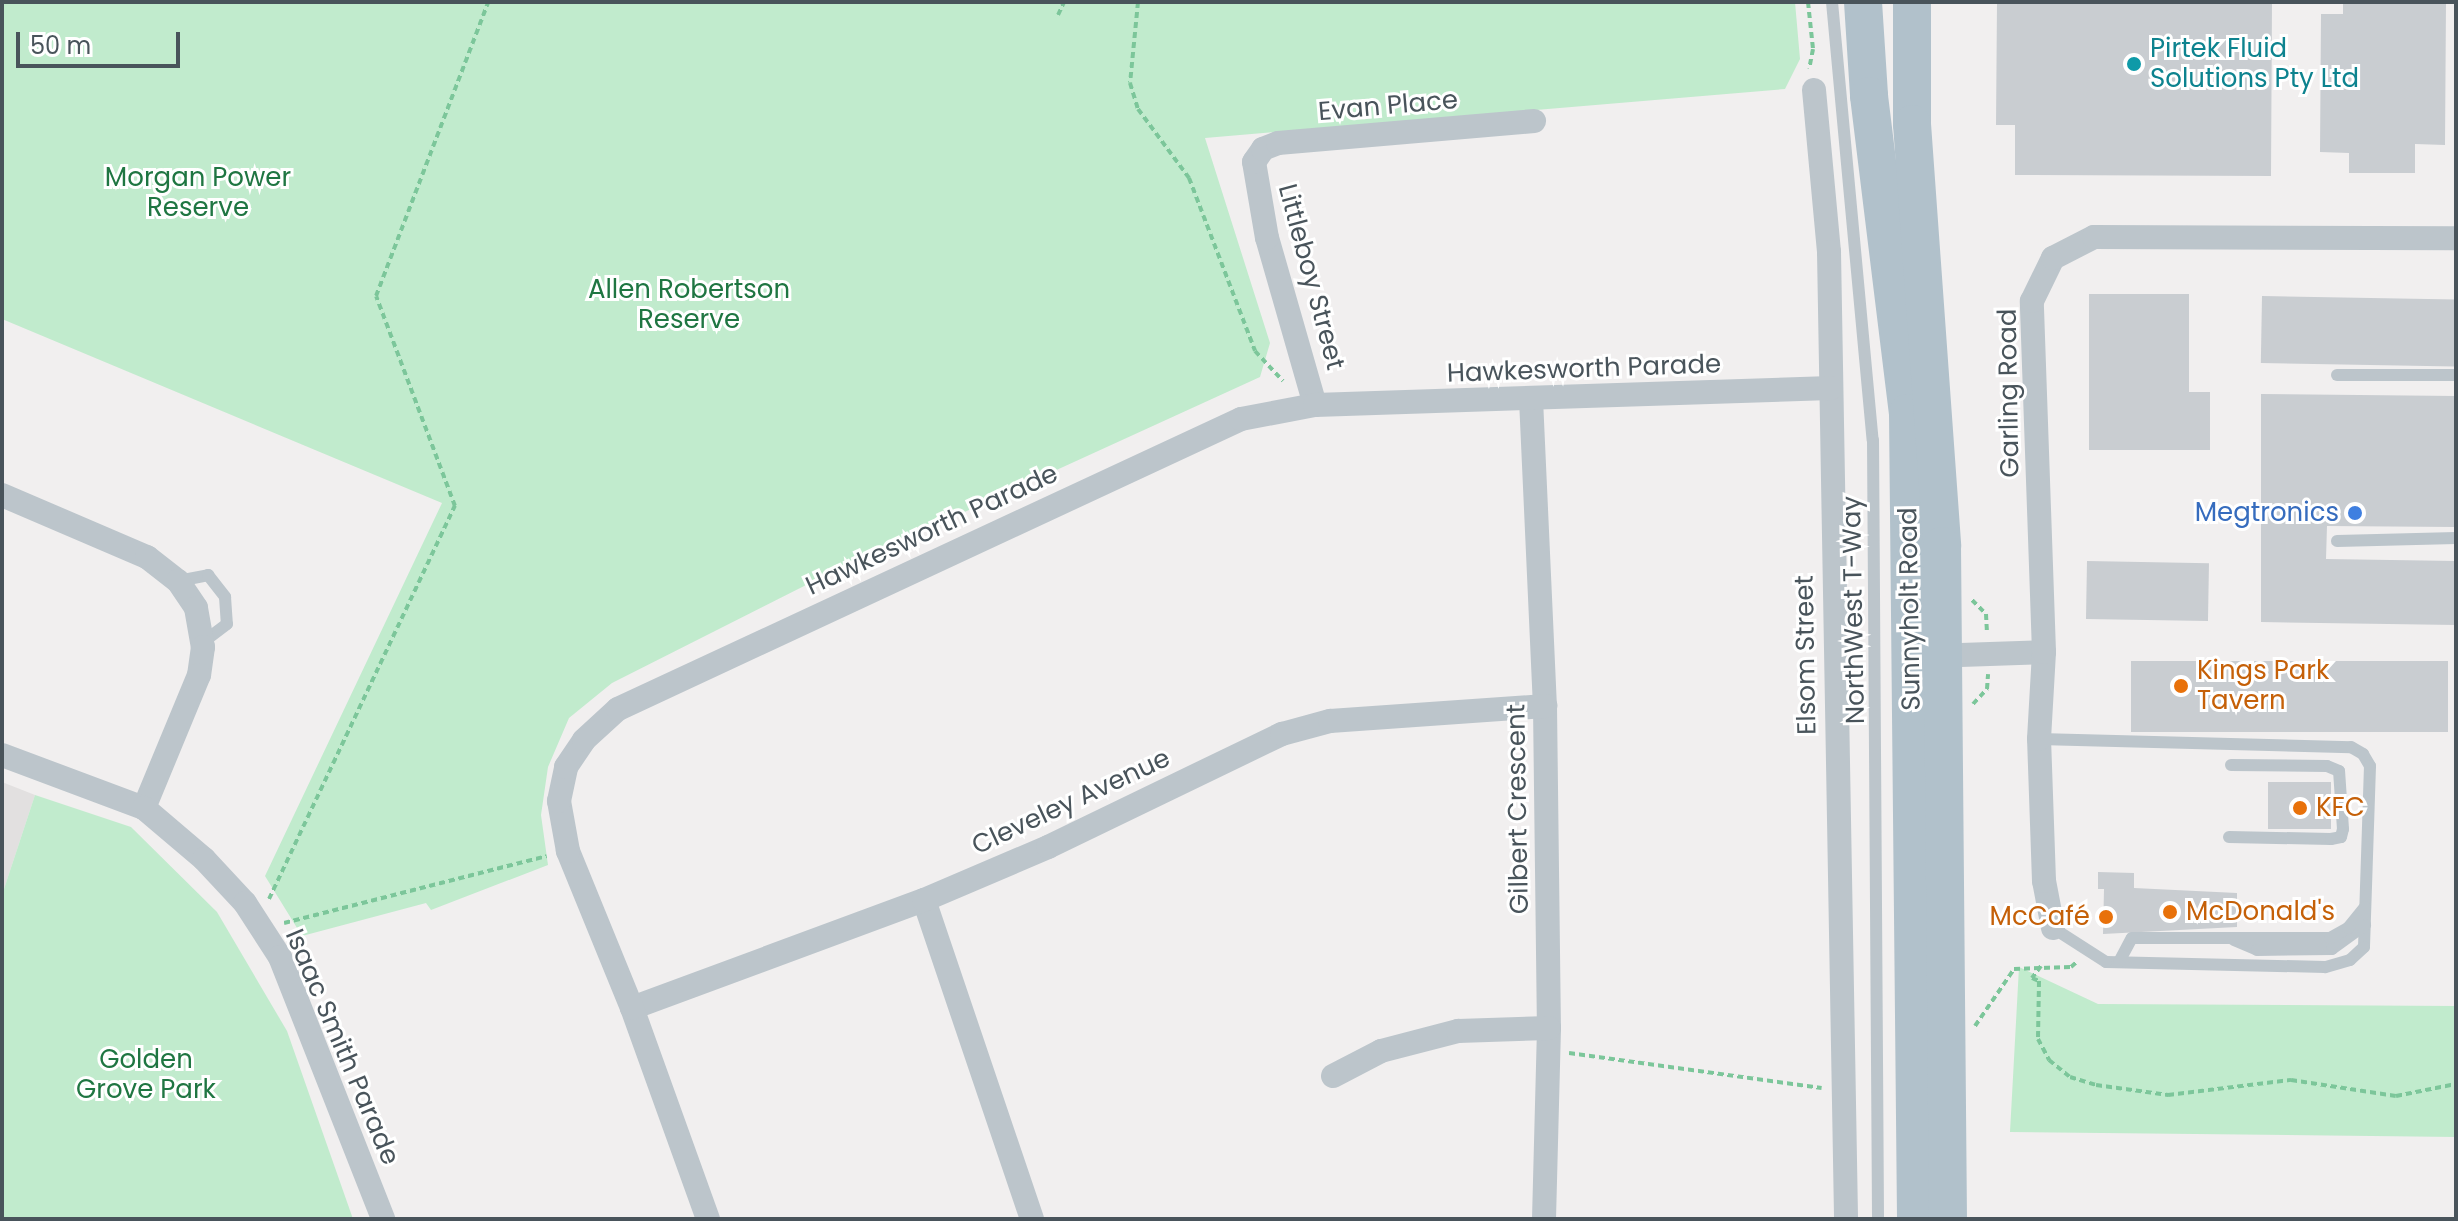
<!DOCTYPE html>
<html>
<head>
<meta charset="utf-8">
<style>
	body { margin:0 }
	#map { position:relative; width:2458px; height:1221px; overflow:hidden; background:#f1efef; font-family:Poppins,sans-serif }
	div>[style] { position:absolute }
	.education>* { inset:0; background:#e2e0e0 }
	.green>* { inset:0; background:#c1ebcd }
	.building>* { inset:0; background:#c9cdd1; transform-origin:0 0 }
	.path>* { height:4px; margin-top:-2px; transform-origin:0; background:repeating-linear-gradient(90deg,#7cc69a 0 6px,transparent 0 10px) }
	.service>* { height:12px; margin:-6px; padding:0 6px; transform-origin:6px; border-radius:6px; background:#bcc5cb }
	.minor>* { height:24px; margin:-12px; padding:0 12px; transform-origin:12px; border-radius:12px; background:#bcc5cb }
	.primary>* { height:38px; margin:-19px; padding:0 19px; transform-origin:19px; border-radius:19px; background:#b1c1cb }
	.dots>* { width:22px; height:22px; translate:-50% -50%; box-sizing:border-box; border:4px solid #fff; border-radius:50% }
	span { translate:-50% -50%; white-space:nowrap; text-align:center; line-height:1.15; -webkit-text-stroke:6px #fff; paint-order:stroke }
	.culture-label { font-size:26px; color:#0d838f }
	.left { translate:0 -50%; text-align:left }
	.street-label { font-size:26px; color:#49545b }
	.park-label { font-size:26px; color:#1f7642 }
	.shop-label { font-size:26px; color:#366cbe }
	.right { translate:-100% -50%; text-align:right }
	.food-label { font-size:26px; color:#c56008 }
	.frame { position:absolute; inset:0; border:4px solid #49545b; pointer-events:none }
	.scale { position:absolute; left:16px; top:32px; width:164px; height:36px; box-sizing:border-box; border:4px solid #49545b; border-top:0; padding-left:10px; font-size:24px; line-height:28px; white-space:nowrap; color:#49545b; -webkit-text-stroke:6px #fff; paint-order:stroke }
</style>
</head>
<body>
<div id="map">
	<div class="education">
		<i style="clip-path:polygon(2px 782px,35px 795px,2px 895px)"></i>
	</div>
	<div class="green">
		<i style="clip-path:polygon(2px 2px,1795px 2px,1800px 59px,1785px 89px,1205px 138px,1270px 343px,1260px 377px,818px 579px,612px 683px,569px 718px,548px 767px,541px 815px,548px 865px,431px 910px,426px 903px,302px 936px,265px 876px,442px 503px,2px 319px)"></i>
		<i style="clip-path:polygon(35px 795px,131px 827px,217px 912px,287px 1031px,353px 1219px,2px 1219px,2px 895px)"></i>
		<i style="clip-path:polygon(2019px 967px,2098px 1004px,2456px 1006px,2456px 1137px,2010px 1132px)"></i>
	</div>
	<div class="building">
		<i style="clip-path:polygon(1997px 2px,2272px 2px,2271px 176px,2015px 175px,2015px 125px,1996px 125px)"></i>
		<i style="clip-path:polygon(2343px 2px,2446px 2px,2445px 145px,2415px 144px,2415px 173px,2349px 173px,2349px 153px,2320px 152px,2321px 14px,2343px 14px)"></i>
		<i style="clip-path:polygon(2089px 294px,2189px 294px,2189px 392px,2210px 392px,2210px 450px,2089px 450px)"></i>
		<i style="left:2262px;top:296px;width:194px;height:67px;rotate:1deg"></i>
		<i style="clip-path:polygon(2261px 394px,2456px 396px,2454px 527px,2327px 526px,2326px 559px,2456px 561px,2456px 625px,2261px 622px)"></i>
		<i style="left:2087px;top:561px;width:122px;height:58px;rotate:1deg"></i>
		<i style="left:2131px;top:661px;width:317px;height:71px"></i>
		<i style="left:2268px;top:782px;width:63px;height:47px"></i>
		<i style="clip-path:polygon(2098px 872px,2134px 873px,2134px 888px,2237px 893px,2237px 927px,2103px 934px,2104px 889px,2098px 889px)"></i>
	</div>
	<div class="path">
		<i style="left:1138px;top:2px;width:81px;rotate:95.6deg"></i>
		<i style="left:1130px;top:83px;width:27px;rotate:73deg"></i>
		<i style="left:1138px;top:109px;width:86px;rotate:53.5deg"></i>
		<i style="left:1189px;top:178px;width:185px;rotate:69.1deg"></i>
		<i style="left:1255px;top:351px;width:41px;rotate:47deg"></i>
		<i style="left:1808px;top:2px;width:47px;rotate:83.9deg"></i>
		<i style="left:1813px;top:49px;width:20px;rotate:101deg"></i>
		<i style="left:1058px;top:15px;width:14px;rotate:-65deg"></i>
		<i style="left:1972px;top:600px;width:20px;rotate:45deg"></i>
		<i style="left:1986px;top:614px;width:19px;rotate:87deg"></i>
		<i style="left:1973px;top:704px;width:21px;rotate:-47deg"></i>
		<i style="left:1987px;top:689px;width:15px;rotate:-86deg"></i>
		<i style="left:269px;top:899px;width:435px;rotate:-64.7deg"></i>
		<i style="left:455px;top:506px;width:224px;rotate:-110.6deg"></i>
		<i style="left:376px;top:296px;width:315px;rotate:-69.1deg"></i>
		<i style="left:284px;top:923px;width:271px;rotate:-14.3deg"></i>
		<i style="left:2041px;top:966px;width:15px;rotate:127deg"></i>
		<i style="left:2032px;top:978px;width:8px;rotate:23deg"></i>
		<i style="left:2039px;top:981px;width:58px;rotate:91deg"></i>
		<i style="left:2038px;top:1039px;width:24px;rotate:62deg"></i>
		<i style="left:2049px;top:1060px;width:27px;rotate:39deg"></i>
		<i style="left:2070px;top:1077px;width:27px;rotate:17deg"></i>
		<i style="left:2096px;top:1085px;width:73px;rotate:7.9deg"></i>
		<i style="left:2168px;top:1095px;width:124px;rotate:-7deg"></i>
		<i style="left:2291px;top:1080px;width:106px;rotate:8.7deg"></i>
		<i style="left:2396px;top:1096px;width:61px;rotate:-11.3deg"></i>
		<i style="left:1975px;top:1026px;width:69px;rotate:-55.6deg"></i>
		<i style="left:2014px;top:969px;width:57px;rotate:-2deg"></i>
		<i style="left:2071px;top:967px;width:9px;rotate:-41deg"></i>
		<i style="left:1569px;top:1053px;width:255px;rotate:7.9deg"></i>
	</div>
	<div class="service">
		<i style="left:1832px;top:2px;width:440px;rotate:84.7deg"></i>
		<i style="left:1873px;top:440px;width:779px;rotate:89.63deg"></i>
		<i style="left:2337px;top:375px;width:119px"></i>
		<i style="left:2337px;top:541px;width:119px;rotate:-1.4deg"></i>
		<i style="left:178px;top:581px;width:31px;rotate:-11deg"></i>
		<i style="left:208px;top:575px;width:28px;rotate:52deg"></i>
		<i style="left:225px;top:597px;width:27px;rotate:86deg"></i>
		<i style="left:227px;top:624px;width:31px;rotate:143deg"></i>
		<i style="left:2039px;top:739px;width:312px;rotate:1.5deg"></i>
		<i style="left:2351px;top:747px;width:14px;rotate:30deg"></i>
		<i style="left:2363px;top:754px;width:14px;rotate:60deg"></i>
		<i style="left:2370px;top:766px;width:181px;rotate:91.9deg"></i>
		<i style="left:2364px;top:947px;width:19px;rotate:137deg"></i>
		<i style="left:2350px;top:960px;width:26px;rotate:164deg"></i>
		<i style="left:2325px;top:967px;width:219px;rotate:-178.7deg"></i>
		<i style="left:2106px;top:962px;width:63px;rotate:-147.3deg"></i>
		<i style="left:2229px;top:837px;width:102px;rotate:1.1deg"></i>
		<i style="left:2331px;top:839px;width:10px;rotate:-11deg"></i>
		<i style="left:2341px;top:837px;width:8px;rotate:-76deg"></i>
		<i style="left:2343px;top:829px;width:58px;rotate:-93.9deg"></i>
		<i style="left:2339px;top:771px;width:13px;rotate:-157deg"></i>
		<i style="left:2327px;top:766px;width:96px;rotate:-179.4deg"></i>
		<i style="left:2234px;top:940px;width:25px;rotate:23deg"></i>
		<i style="left:2257px;top:950px;width:75px;rotate:-0.8deg"></i>
		<i style="left:2332px;top:949px;width:41px;rotate:-36deg"></i>
		<i style="left:2119px;top:962px;width:27px;rotate:-62deg"></i>
		<i style="left:2132px;top:938px;width:198px"></i>
		<i style="left:2330px;top:938px;width:21px;rotate:-29deg"></i>
		<i style="left:2348px;top:928px;width:27px;rotate:-51deg"></i>
	</div>
	<div class="minor">
		<i style="left:1814px;top:90px;width:163px;rotate:84.7deg"></i>
		<i style="left:1829px;top:252px;width:967px;rotate:88.99deg"></i>
		<i style="left:1531px;top:399px;width:307px;rotate:87.4deg"></i>
		<i style="left:1545px;top:706px;width:322px;rotate:89.3deg"></i>
		<i style="left:1549px;top:1028px;width:191px;rotate:91.5deg"></i>
		<i style="left:1315px;top:405px;width:174px;rotate:-106deg"></i>
		<i style="left:1267px;top:238px;width:77px;rotate:-99.7deg"></i>
		<i style="left:1254px;top:162px;width:16px;rotate:-55deg"></i>
		<i style="left:1263px;top:149px;width:16px;rotate:-22deg"></i>
		<i style="left:1278px;top:143px;width:257px;rotate:-4.9deg"></i>
		<i style="left:2px;top:495px;width:158px;rotate:23.2deg"></i>
		<i style="left:147px;top:557px;width:39px;rotate:38deg"></i>
		<i style="left:178px;top:581px;width:32px;rotate:56deg"></i>
		<i style="left:196px;top:608px;width:40px;rotate:80deg"></i>
		<i style="left:203px;top:647px;width:28px;rotate:98deg"></i>
		<i style="left:199px;top:675px;width:144px;rotate:112.5deg"></i>
		<i style="left:1931px;top:656px;width:113px;rotate:-2deg"></i>
		<i style="left:2px;top:755px;width:152px;rotate:20.5deg"></i>
		<i style="left:144px;top:808px;width:79px;rotate:40.4deg"></i>
		<i style="left:204px;top:859px;width:60px;rotate:47deg"></i>
		<i style="left:245px;top:903px;width:64px;rotate:57.1deg"></i>
		<i style="left:280px;top:957px;width:282px;rotate:68.5deg"></i>
		<i style="left:924px;top:900px;width:337px;rotate:71.3deg"></i>
		<i style="left:2053px;top:928px;width:48px;rotate:-100.8deg"></i>
		<i style="left:2044px;top:881px;width:142px;rotate:-92deg"></i>
		<i style="left:2039px;top:739px;width:87px;rotate:-86.7deg"></i>
		<i style="left:2044px;top:652px;width:351px;rotate:-92deg"></i>
		<i style="left:2032px;top:301px;width:48px;rotate:-64deg"></i>
		<i style="left:2053px;top:258px;width:46px;rotate:-27.1deg"></i>
		<i style="left:2094px;top:237px;width:362px;rotate:0.2deg"></i>
		<i style="left:632px;top:1008px;width:311px;rotate:-20.3deg"></i>
		<i style="left:924px;top:900px;width:135px;rotate:-23.1deg"></i>
		<i style="left:1048px;top:847px;width:260px;rotate:-25.8deg"></i>
		<i style="left:1282px;top:734px;width:50px;rotate:-15.2deg"></i>
		<i style="left:1330px;top:721px;width:216px;rotate:-4deg"></i>
		<i style="left:1333px;top:1076px;width:54px;rotate:-27.5deg"></i>
		<i style="left:1381px;top:1051px;width:80px;rotate:-14.6deg"></i>
		<i style="left:1458px;top:1031px;width:91px;rotate:-1.9deg"></i>
		<i style="left:708px;top:1219px;width:224px;rotate:-109.8deg"></i>
		<i style="left:632px;top:1008px;width:170px;rotate:-112.2deg"></i>
		<i style="left:568px;top:851px;width:51px;rotate:-100.2deg"></i>
		<i style="left:559px;top:801px;width:35px;rotate:-78deg"></i>
		<i style="left:566px;top:767px;width:32px;rotate:-56deg"></i>
		<i style="left:584px;top:740px;width:46px;rotate:-42.4deg"></i>
		<i style="left:618px;top:709px;width:687px;rotate:-24.96deg"></i>
		<i style="left:1241px;top:419px;width:75px;rotate:-10.7deg"></i>
		<i style="left:1315px;top:405px;width:516px;rotate:-1.89deg"></i>
	</div>
	<div class="primary">
		<i style="left:1863px;top:2px;width:94px;rotate:86.3deg"></i>
		<i style="left:1869px;top:96px;width:319px;rotate:83deg"></i>
		<i style="left:1908px;top:413px;width:806px;rotate:89.43deg"></i>
		<i style="left:1912px;top:2px;width:122px;rotate:90deg"></i>
		<i style="left:1912px;top:124px;width:423px;rotate:85.9deg"></i>
		<i style="left:1942px;top:546px;width:673px;rotate:89.49deg"></i>
	</div>
	<div class="dots">
		<i style="left:2134px;top:64px;background:#0f9aa8"></i>
		<i style="left:2355px;top:513px;background:#3f7fe0"></i>
		<i style="left:2181px;top:686px;background:#e8710a"></i>
		<i style="left:2300px;top:808px;background:#e8710a"></i>
		<i style="left:2170px;top:912px;background:#e8710a"></i>
		<i style="left:2106px;top:917px;background:#e8710a"></i>
	</div>
	<div class="culture-label">
		<span class="left" style="left:2150px;top:64px">Pirtek Fluid<br>Solutions Pty Ltd</span>
	</div>
	<div class="street-label">
		<span style="left:1388px;top:106px;rotate:-5deg">Evan Place</span>
		<span style="left:1311px;top:277px;rotate:75deg">Littleboy Street</span>
		<span style="left:1584px;top:369px;rotate:-2deg">Hawkesworth Parade</span>
		<span style="left:2009px;top:393px;rotate:-91deg">Garling Road</span>
		<span style="left:932px;top:530px;rotate:-25deg">Hawkesworth Parade</span>
		<span style="left:1910px;top:609px;rotate:-91deg">Sunnyholt Road</span>
		<span style="left:1854px;top:610px;rotate:-91deg">NorthWest T-Way</span>
		<span style="left:1806px;top:655px;rotate:-91deg">Elsom Street</span>
		<span style="left:1071px;top:802px;rotate:-25deg">Cleveley Avenue</span>
		<span style="left:1518px;top:809px;rotate:-91deg">Gilbert Crescent</span>
		<span style="left:342px;top:1047px;rotate:67deg">Isaac Smith Parade</span>
	</div>
	<div class="park-label">
		<span style="left:198px;top:193px">Morgan Power<br>Reserve</span>
		<span style="left:689px;top:305px">Allen Robertson<br>Reserve</span>
		<span style="left:146px;top:1075px">Golden<br>Grove Park</span>
	</div>
	<div class="shop-label">
		<span class="right" style="left:2339px;top:513px">Megtronics</span>
	</div>
	<div class="food-label">
		<span class="left" style="left:2197px;top:686px">Kings Park<br>Tavern</span>
		<span class="left" style="left:2316px;top:808px">KFC</span>
		<span class="left" style="left:2186px;top:912px">McDonald's</span>
		<span class="right" style="left:2090px;top:917px">McCafé</span>
	</div>
	<div class="frame"></div>
	<div class="scale">50 m</div>
</div>
</body>
</html>
